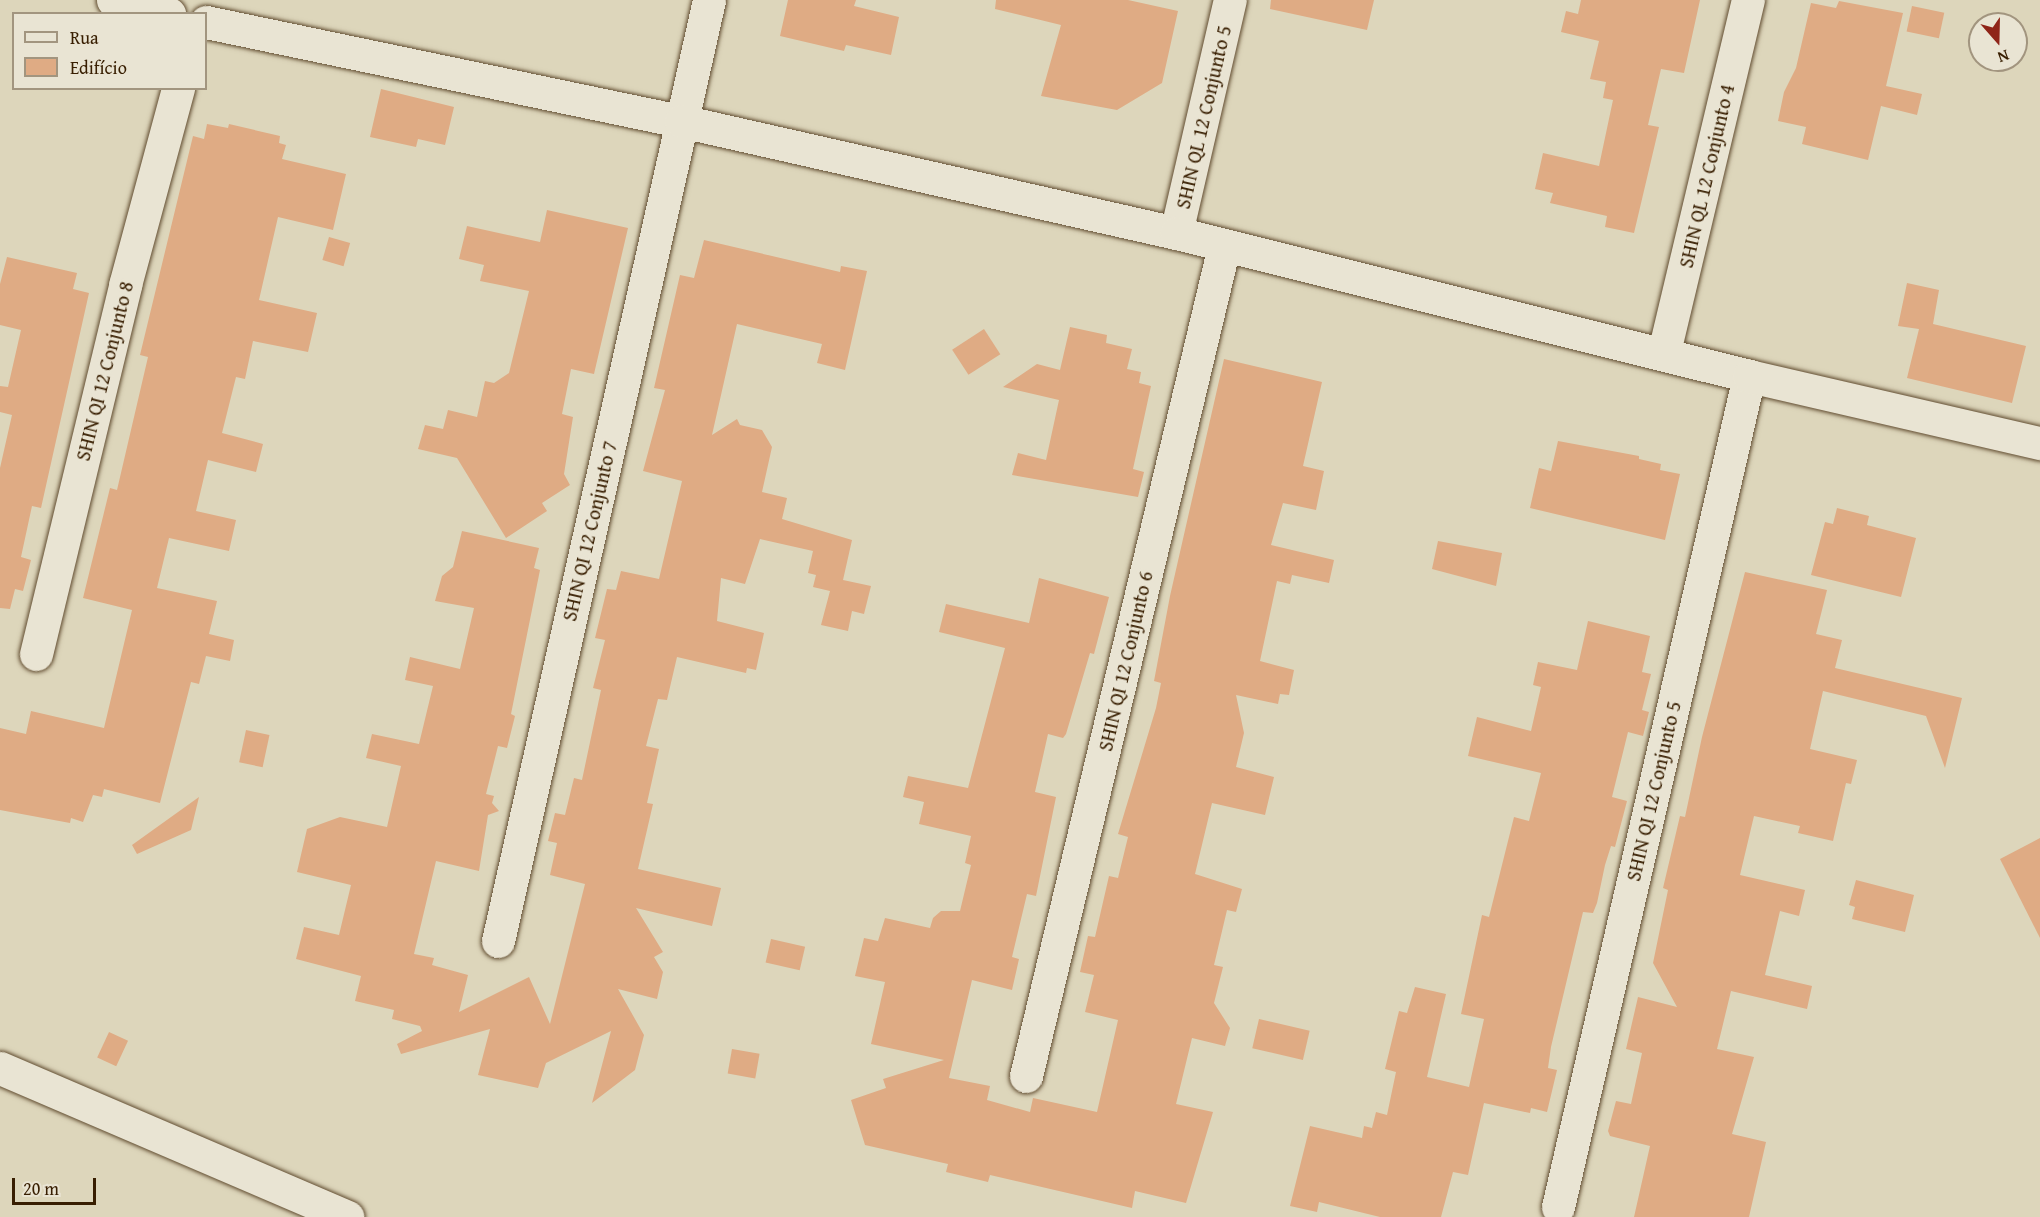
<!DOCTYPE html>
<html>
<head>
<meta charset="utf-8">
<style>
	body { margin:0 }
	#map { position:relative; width:2040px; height:1217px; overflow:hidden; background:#ddd6bb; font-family:"Gentium Book Plus",serif }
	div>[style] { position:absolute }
	.building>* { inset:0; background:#dfab84; transform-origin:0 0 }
	.roads { filter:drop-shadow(0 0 2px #614c30) drop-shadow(0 0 2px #614c30) }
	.street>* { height:33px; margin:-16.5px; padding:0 16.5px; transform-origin:16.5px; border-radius:16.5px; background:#e9e4d3 }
	.secondary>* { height:33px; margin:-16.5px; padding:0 16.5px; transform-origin:16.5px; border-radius:16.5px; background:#e9e4d3 }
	span { translate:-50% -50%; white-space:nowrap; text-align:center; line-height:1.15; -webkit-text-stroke:5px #e9e4d3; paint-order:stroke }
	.street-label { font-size:20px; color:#381e01 }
	.legend { position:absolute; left:12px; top:12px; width:195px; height:78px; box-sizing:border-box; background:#e9e4d3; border:2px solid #a2957f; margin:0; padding:8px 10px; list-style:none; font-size:18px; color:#381e01 }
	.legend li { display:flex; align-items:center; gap:12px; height:30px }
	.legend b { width:30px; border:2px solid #a2957f }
	.north { position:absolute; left:1968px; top:12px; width:60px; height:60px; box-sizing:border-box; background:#e9e4d3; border:2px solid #a2957f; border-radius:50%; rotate:160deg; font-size:16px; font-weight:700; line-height:24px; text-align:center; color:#381e01 }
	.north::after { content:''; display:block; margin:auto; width:21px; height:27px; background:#8f2418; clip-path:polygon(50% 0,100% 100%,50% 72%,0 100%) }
	.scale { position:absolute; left:12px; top:1178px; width:84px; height:27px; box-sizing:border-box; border:3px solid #381e01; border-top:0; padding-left:8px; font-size:18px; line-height:21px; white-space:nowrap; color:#381e01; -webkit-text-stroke:4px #e9e4d3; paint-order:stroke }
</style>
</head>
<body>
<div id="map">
	<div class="building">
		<i style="clip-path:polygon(788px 0,856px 0,854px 6px,899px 17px,891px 55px,846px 45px,844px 51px,780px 36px)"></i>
		<i style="clip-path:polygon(996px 0,1128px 0,1178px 11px,1162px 83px,1117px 110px,1041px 96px,1061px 25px,995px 9px)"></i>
		<i style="clip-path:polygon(1271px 0,1374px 0,1367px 30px,1270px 9px)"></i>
		<i style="clip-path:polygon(1581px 0,1700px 0,1684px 73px,1661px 69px,1648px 125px,1659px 127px,1634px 233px,1605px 227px,1607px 216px,1550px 203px,1553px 193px,1535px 189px,1543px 153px,1599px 166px,1613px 100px,1603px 98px,1606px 82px,1590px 79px,1599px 41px,1561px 32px,1566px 11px,1578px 14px)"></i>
		<i style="clip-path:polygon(1839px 1px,1903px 13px,1886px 86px,1922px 94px,1917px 115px,1881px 106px,1868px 160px,1802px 144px,1806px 127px,1778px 121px,1784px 92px,1796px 68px,1811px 3px,1836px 8px)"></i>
		<i style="left:1912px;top:6px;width:33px;height:26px;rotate:12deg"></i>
		<i style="clip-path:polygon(381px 89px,454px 107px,445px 145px,418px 139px,416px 147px,370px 137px)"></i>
		<i style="clip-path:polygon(207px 124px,228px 128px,229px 124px,280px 136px,279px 143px,286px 145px,282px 159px,346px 174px,333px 230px,278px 217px,259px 300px,317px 313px,308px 352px,253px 341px,245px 379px,236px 377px,222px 433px,263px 444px,256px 472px,208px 460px,196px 511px,236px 520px,229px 551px,169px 538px,157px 588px,217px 601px,209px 634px,234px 640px,230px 661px,206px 656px,199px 684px,191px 682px,160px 803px,104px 789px,102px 797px,93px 795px,83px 822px,71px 818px,70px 823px,0 810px,0 728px,26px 734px,31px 711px,104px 728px,132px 610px,83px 598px,110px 488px,117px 490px,148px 357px,140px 355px,193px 136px,204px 139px)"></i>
		<i style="clip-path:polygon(547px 210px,628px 228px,594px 374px,571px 369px,562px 414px,573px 417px,564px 474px,570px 485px,542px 503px,547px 511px,506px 538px,457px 458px,418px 449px,425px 425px,443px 429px,448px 410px,477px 417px,485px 381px,494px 383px,509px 373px,529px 291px,480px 281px,484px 265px,459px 259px,467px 226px,540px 242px)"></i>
		<i style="left:329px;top:237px;width:22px;height:24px;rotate:16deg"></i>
		<i style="clip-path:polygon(704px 240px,840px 272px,841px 266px,867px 271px,845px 370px,817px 363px,822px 344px,737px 324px,712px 435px,737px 419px,740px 425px,762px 430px,772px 447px,762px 492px,787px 498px,782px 519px,852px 540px,843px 580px,871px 586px,864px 614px,852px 611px,848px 631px,821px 625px,830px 591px,813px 587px,816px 575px,808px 573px,813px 551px,760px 539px,745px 584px,721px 578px,717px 621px,764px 633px,756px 670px,747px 668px,746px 673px,677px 657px,667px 700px,658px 699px,646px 746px,659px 749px,647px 803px,653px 804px,638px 869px,721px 888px,712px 926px,636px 908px,663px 952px,654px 957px,663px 972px,657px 999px,618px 989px,644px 1035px,635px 1070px,592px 1103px,611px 1031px,546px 1063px,538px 1088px,478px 1075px,490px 1029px,401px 1054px,397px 1044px,422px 1031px,420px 1026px,392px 1019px,394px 1010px,355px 1001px,361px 976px,296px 959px,304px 927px,339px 935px,351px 885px,297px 872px,307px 829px,340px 817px,387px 827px,401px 766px,366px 758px,372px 734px,419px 744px,433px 686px,405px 680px,410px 657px,460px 669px,474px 608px,435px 601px,442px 576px,453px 567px,462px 531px,539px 548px,534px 568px,540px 570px,511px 714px,515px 716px,507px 748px,498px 746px,486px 794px,494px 796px,492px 803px,499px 811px,488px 815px,479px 871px,436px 861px,414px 954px,434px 958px,432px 965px,468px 975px,459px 1012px,529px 977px,550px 1024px,585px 884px,550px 875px,557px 843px,548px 841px,555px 813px,565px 815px,574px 778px,582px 780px,601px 690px,593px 688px,605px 640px,595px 638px,607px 589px,616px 590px,621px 571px,659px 579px,682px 481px,643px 471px,665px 390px,654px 388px,680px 275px,694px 278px)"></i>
		<i style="clip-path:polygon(7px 257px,77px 273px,73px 289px,89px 293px,41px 508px,32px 506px,21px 557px,31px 560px,23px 591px,15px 589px,10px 609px,0 608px,0 468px,12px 415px,0 412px,0 386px,8px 387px,21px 330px,0 325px,0 284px)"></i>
		<i style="clip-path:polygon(1907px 283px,1939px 290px,1933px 324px,2026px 346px,2012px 403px,1907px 378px,1919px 329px,1898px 326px)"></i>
		<i style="clip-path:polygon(1070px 327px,1107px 335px,1106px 343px,1132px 349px,1127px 369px,1141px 372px,1139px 383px,1151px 386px,1133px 469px,1144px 472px,1138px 497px,1012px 475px,1018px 453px,1046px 460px,1059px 400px,1003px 387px,1037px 364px,1060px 370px)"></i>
		<i style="left:984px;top:329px;width:30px;height:38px;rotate:57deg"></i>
		<i style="clip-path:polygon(1224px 359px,1322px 382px,1303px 466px,1324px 471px,1316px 510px,1283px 503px,1271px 545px,1334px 560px,1329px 583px,1292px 575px,1290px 584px,1277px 581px,1260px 661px,1294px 670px,1289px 695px,1280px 694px,1278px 704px,1236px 695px,1244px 733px,1236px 767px,1274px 777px,1265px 815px,1212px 803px,1195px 874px,1242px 889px,1236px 912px,1227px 910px,1214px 965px,1223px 967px,1214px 1003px,1230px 1028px,1225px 1046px,1192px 1038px,1176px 1104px,1213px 1112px,1186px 1203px,1135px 1191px,1132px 1208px,990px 1175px,988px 1182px,946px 1172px,948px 1164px,865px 1145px,851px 1100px,886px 1088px,883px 1079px,944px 1060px,871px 1044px,885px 982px,855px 976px,864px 938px,878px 941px,885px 918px,930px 928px,933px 918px,941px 911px,960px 911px,971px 865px,965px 863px,971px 836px,919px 824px,924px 802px,903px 797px,908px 776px,968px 788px,1005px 648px,939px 632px,946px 604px,1029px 623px,1039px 578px,1109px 597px,1094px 654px,1090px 653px,1066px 734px,1063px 738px,1048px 734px,1035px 792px,1056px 797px,1036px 896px,1027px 894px,1012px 957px,1019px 959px,1012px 990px,972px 980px,949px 1078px,990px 1086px,987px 1100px,1030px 1112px,1033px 1098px,1097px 1112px,1118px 1020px,1085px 1012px,1094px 975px,1080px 972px,1088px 936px,1095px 937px,1109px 876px,1118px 878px,1128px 837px,1118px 834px,1156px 708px,1161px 683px,1154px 681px,1170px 596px)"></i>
		<i style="clip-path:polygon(1558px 441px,1639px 456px,1639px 459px,1661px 464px,1660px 470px,1680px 474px,1665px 540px,1530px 508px,1539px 468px,1551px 471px)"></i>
		<i style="clip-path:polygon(1837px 508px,1869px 516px,1867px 525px,1916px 538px,1901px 597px,1811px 575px,1825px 522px,1833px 524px)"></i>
		<i style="clip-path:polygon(1438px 541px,1502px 553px,1496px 586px,1432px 569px)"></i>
		<i style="clip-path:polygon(1745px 572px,1827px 590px,1816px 634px,1842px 640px,1835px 668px,1962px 698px,1945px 768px,1926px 716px,1823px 691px,1810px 749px,1857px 760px,1851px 784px,1846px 783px,1833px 841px,1798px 833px,1800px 826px,1754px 816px,1740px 875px,1805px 890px,1799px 916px,1780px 911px,1765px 975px,1812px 986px,1807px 1009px,1731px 991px,1717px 1049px,1754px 1057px,1732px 1134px,1766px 1142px,1749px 1217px,1634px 1217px,1650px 1146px,1610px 1136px,1608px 1131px,1616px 1101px,1631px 1104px,1642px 1053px,1626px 1049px,1638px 997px,1677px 1007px,1653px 963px,1668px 890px,1663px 888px,1680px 816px,1685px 817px,1702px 737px)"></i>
		<i style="clip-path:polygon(1588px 621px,1650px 636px,1642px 672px,1651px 674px,1642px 710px,1649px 712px,1643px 736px,1628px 732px,1612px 797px,1627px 801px,1615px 847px,1611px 846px,1605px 865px,1597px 903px,1593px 913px,1583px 912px,1551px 1047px,1548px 1068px,1557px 1070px,1547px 1112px,1531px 1108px,1530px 1113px,1484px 1103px,1468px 1175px,1453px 1172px,1441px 1217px,1380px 1217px,1319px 1202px,1317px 1212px,1290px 1206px,1310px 1126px,1362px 1138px,1364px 1126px,1372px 1128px,1376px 1112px,1387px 1115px,1396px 1072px,1385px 1069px,1399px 1011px,1407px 1013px,1415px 987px,1446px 994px,1427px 1077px,1469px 1087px,1484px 1019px,1461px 1014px,1482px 915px,1489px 917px,1514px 817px,1529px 821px,1541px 773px,1468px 756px,1477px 717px,1531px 731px,1541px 687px,1533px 685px,1538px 662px,1577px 670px)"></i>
		<i style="left:246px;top:730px;width:24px;height:33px;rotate:12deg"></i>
		<i style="clip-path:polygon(199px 797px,191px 830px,137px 854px,132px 845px)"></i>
		<i style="clip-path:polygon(2040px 838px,2040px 938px,2000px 859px)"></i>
		<i style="clip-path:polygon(1856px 880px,1914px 895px,1905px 932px,1852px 919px,1855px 907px,1849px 905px)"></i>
		<i style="left:771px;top:939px;width:35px;height:24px;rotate:13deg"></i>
		<i style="left:1259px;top:1019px;width:52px;height:30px;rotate:13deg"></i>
		<i style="left:109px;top:1032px;width:21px;height:28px;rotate:25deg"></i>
		<i style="left:732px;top:1049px;width:28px;height:25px;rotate:10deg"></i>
	</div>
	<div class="roads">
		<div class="street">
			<i style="left:1176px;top:233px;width:239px;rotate:-77deg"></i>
			<i style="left:1664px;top:352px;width:362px;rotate:-76.6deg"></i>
			<i style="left:36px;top:654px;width:380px;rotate:-76.4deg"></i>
			<i style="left:125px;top:285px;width:204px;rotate:-74.9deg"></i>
			<i style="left:498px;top:941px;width:964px;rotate:-77.36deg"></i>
			<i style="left:1026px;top:1076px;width:853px;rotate:-76.58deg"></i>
			<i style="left:1558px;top:1207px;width:853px;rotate:-77.06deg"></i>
		</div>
		<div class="secondary">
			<i style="left:113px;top:0;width:58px;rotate:14deg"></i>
			<i style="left:206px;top:22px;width:485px;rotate:11.8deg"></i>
			<i style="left:681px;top:121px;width:508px;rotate:12.75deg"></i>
			<i style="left:1176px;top:233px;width:591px;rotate:14.01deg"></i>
			<i style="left:1749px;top:376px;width:299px;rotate:13deg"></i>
			<i style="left:0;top:1068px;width:378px;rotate:23.2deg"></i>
		</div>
	</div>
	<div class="street-label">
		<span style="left:1203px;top:117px;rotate:-77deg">SHIN QL 12 Conjunto 5</span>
		<span style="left:1706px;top:176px;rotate:-77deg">SHIN QL 12 Conjunto 4</span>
		<span style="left:104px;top:371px;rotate:-76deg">SHIN QI 12 Conjunto 8</span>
		<span style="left:589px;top:531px;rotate:-77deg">SHIN QI 12 Conjunto 7</span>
		<span style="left:1125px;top:661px;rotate:-77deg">SHIN QI 12 Conjunto 6</span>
		<span style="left:1653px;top:791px;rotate:-77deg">SHIN QI 12 Conjunto 5</span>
	</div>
	<ul class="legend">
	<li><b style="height:8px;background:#e9e4d3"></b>Rua</li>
	<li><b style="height:16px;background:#dfab84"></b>Edifício</li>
	</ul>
	<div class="north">N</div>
	<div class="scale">20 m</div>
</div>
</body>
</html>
